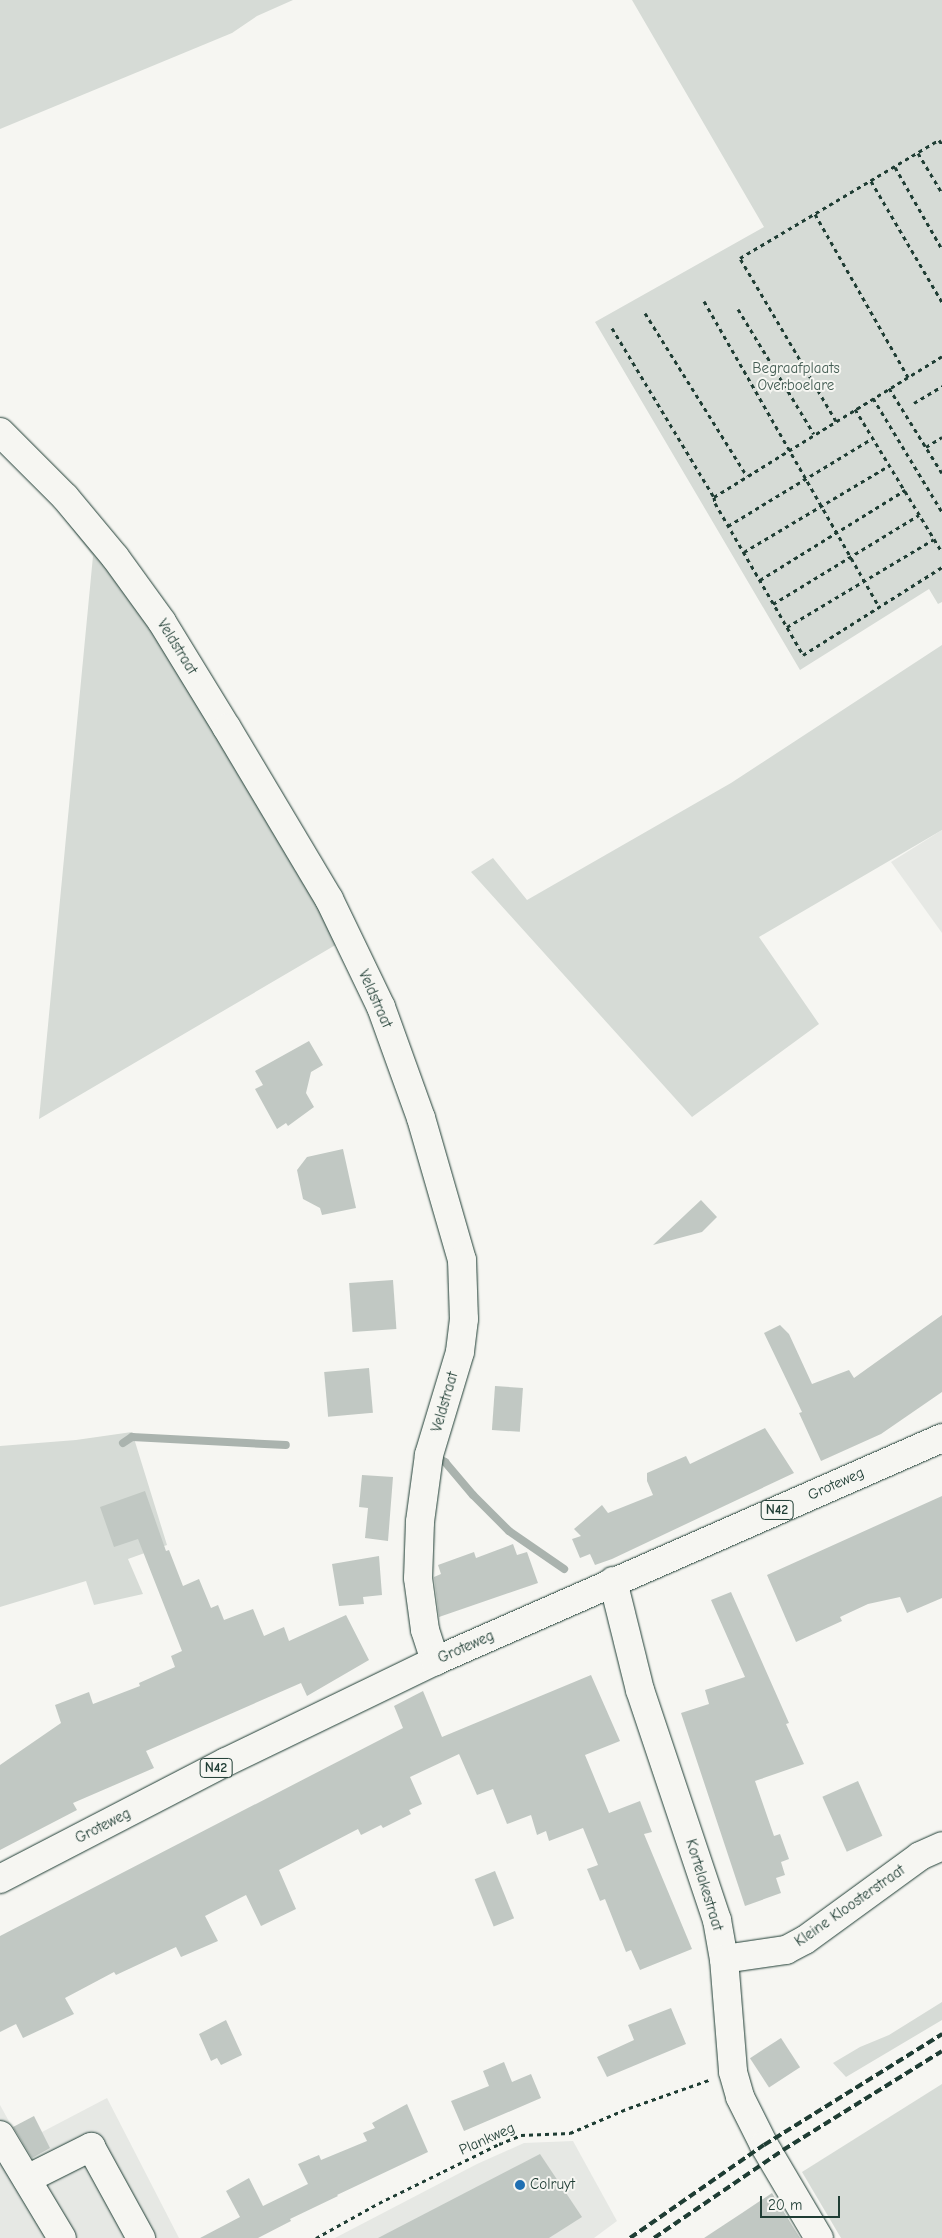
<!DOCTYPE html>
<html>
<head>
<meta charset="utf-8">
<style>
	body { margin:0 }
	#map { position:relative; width:942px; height:2238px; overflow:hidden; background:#f6f6f2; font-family:"Comic Neue",sans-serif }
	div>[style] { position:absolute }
	.built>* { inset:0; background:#e6e8e4 }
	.green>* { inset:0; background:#d6dbd6 }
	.stream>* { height:8px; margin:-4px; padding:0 4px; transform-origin:4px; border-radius:4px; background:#aab3ae }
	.building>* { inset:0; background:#c1c8c3; transform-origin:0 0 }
	.path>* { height:3px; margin-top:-1.5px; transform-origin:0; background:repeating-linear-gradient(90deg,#1f3d34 0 4px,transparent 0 8px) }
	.roads { filter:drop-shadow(0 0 1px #1f3d34) drop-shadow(0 0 1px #1f3d34) }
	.minor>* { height:28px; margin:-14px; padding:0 14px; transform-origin:14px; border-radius:14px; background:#f6f6f2 }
	.major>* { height:28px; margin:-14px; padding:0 14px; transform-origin:14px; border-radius:14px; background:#f6f6f2 }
	.rail>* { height:4px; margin-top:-2px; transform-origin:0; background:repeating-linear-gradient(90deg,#1f3d34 0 8px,transparent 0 12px) }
	.dots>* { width:14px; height:14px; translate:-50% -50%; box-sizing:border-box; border:2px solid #f6f6f2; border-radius:50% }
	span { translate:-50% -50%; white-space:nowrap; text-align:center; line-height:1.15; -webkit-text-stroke:4px #f6f6f2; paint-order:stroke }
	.shield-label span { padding:1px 4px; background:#f6f6f2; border:1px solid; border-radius:4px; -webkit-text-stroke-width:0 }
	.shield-label { font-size:14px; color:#1f3d34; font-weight:700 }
	.park-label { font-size:15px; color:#445d54 }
	.street-label { font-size:15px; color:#1f3d34 }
	.poi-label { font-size:15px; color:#1f3d34 }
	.left { translate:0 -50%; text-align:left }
	.scale { position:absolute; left:760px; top:2196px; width:80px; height:22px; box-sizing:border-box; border:2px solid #1f3d34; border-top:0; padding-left:6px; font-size:15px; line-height:18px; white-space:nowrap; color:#1f3d34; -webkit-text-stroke:4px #f6f6f2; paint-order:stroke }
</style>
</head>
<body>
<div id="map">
	<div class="built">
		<i style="clip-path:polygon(942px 830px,942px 933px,891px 862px)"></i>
		<i style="clip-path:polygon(107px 2098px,179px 2238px,0 2238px,0 2105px,21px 2143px)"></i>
		<i style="clip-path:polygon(573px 2141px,617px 2221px,594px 2238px,335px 2238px,477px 2164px,524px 2143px)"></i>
	</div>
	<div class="green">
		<i style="clip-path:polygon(0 0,293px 0,257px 16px,232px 33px,0 129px)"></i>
		<i style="clip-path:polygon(632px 0,942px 0,942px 602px,938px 604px,929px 589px,800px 670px,595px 322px,764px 227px)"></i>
		<i style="clip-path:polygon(67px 504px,166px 634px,344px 940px,39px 1119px,93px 556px,56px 508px)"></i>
		<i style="clip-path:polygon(942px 645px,942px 830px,759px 937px,819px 1024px,692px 1117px,471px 872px,493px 858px,527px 900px,731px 783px)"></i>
		<i style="clip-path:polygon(132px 1432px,167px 1545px,128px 1559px,143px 1594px,94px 1605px,86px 1581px,0 1607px,0 1446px,76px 1440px)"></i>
		<i style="clip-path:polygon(942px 2002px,942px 2020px,846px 2077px,833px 2063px,860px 2047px,889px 2035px)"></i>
		<i style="clip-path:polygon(942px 2084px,942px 2238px,841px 2238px,802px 2172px)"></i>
	</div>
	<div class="stream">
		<i style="left:123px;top:1443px;width:11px;rotate:-34deg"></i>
		<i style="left:132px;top:1437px;width:154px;rotate:3deg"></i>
		<i style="left:439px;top:1459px;width:7px;rotate:27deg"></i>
		<i style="left:445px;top:1462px;width:43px;rotate:49.7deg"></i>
		<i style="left:473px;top:1495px;width:51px;rotate:45deg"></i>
		<i style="left:509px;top:1531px;width:67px;rotate:34.6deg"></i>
	</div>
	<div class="building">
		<i style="clip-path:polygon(309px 1041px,323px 1065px,311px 1072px,306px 1093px,314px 1107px,288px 1126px,286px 1123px,277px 1129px,255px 1089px,263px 1085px,255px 1071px)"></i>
		<i style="clip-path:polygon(343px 1149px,356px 1208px,322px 1215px,320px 1208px,303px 1199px,297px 1170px,307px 1157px)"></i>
		<i style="clip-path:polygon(701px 1200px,717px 1217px,702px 1232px,653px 1245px)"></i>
		<i style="left:393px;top:1280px;width:49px;height:44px;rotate:86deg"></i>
		<i style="clip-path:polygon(942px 1315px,942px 1392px,881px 1434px,821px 1461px,799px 1413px,802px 1412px,764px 1333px,780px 1325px,789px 1334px,812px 1384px,849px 1370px,854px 1378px)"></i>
		<i style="left:369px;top:1368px;width:45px;height:45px;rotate:85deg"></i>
		<i style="left:495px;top:1386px;width:28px;height:44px;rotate:4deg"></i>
		<i style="clip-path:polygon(765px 1428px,794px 1473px,612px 1559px,595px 1565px,590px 1554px,580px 1558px,572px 1539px,581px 1536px,574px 1529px,602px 1505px,608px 1513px,653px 1495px,647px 1481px,647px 1473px,686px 1456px,690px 1464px)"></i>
		<i style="clip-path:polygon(362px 1475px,393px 1477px,388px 1541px,365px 1538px,368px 1508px,359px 1507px)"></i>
		<i style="clip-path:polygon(145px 1491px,166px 1551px,169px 1550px,183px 1586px,199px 1579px,211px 1608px,218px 1605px,224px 1620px,253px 1609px,264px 1636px,284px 1627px,289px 1641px,346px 1615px,369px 1660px,307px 1696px,301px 1683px,146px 1751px,154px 1768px,73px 1803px,77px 1810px,0 1850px,0 1765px,61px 1723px,55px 1705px,89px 1692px,93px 1704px,140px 1686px,139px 1683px,175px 1667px,171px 1656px,182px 1651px,138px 1539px,114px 1547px,100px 1507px)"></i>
		<i style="clip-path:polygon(942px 1496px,942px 1598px,907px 1613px,900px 1597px,868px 1604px,840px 1617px,842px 1621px,796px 1642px,767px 1575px)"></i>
		<i style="clip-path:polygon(513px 1544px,517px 1555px,527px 1552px,538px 1583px,439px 1617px,434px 1577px,441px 1574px,438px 1565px,474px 1552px,476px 1558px)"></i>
		<i style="clip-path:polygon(379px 1556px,382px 1595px,363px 1597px,364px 1604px,339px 1606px,332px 1564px)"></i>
		<i style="clip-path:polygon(731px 1592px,789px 1723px,786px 1724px,804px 1764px,755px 1781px,774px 1836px,780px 1834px,789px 1859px,781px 1862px,785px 1875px,776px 1878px,781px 1893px,745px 1906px,681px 1713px,709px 1704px,705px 1690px,745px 1677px,711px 1600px)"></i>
		<i style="clip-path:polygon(591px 1675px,620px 1741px,585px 1755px,609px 1813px,640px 1801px,652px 1832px,644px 1834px,692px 1949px,640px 1970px,631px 1950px,626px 1952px,605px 1899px,600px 1901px,587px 1869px,598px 1865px,583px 1828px,549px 1841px,546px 1831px,537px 1835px,531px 1815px,507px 1824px,493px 1789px,477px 1795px,459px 1754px,410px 1777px,422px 1804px,409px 1810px,411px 1814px,383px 1828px,381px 1825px,361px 1835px,358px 1829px,279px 1870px,296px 1909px,261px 1926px,246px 1895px,205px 1916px,218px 1941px,181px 1957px,176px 1947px,116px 1975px,114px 1972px,65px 1998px,74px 2014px,23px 2038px,16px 2024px,0 2032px,0 1936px,403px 1728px,394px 1706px,423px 1691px,442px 1737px)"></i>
		<i style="left:858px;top:1781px;width:60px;height:39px;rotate:66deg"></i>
		<i style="left:495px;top:1871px;width:51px;height:22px;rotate:68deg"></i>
		<i style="clip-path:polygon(671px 2008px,686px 2044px,607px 2077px,597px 2057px,634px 2040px,628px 2025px)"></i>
		<i style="clip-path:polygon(226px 2020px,242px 2055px,221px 2065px,217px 2058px,211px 2061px,199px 2034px)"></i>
		<i style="left:781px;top:2038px;width:35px;height:37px;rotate:57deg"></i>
		<i style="clip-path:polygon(504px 2062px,512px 2082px,531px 2074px,541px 2098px,464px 2131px,451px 2101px,489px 2086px,483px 2071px)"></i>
		<i style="clip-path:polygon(407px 2104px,428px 2152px,337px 2195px,338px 2196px,290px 2219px,291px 2221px,258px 2238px,200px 2238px,240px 2217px,226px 2191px,249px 2178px,263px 2206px,308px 2184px,298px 2164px,319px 2155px,321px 2160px,367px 2141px,363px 2133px,375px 2128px,372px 2123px)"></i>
		<i style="clip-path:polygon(34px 2116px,50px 2148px,32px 2158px,13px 2127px)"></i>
		<i style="clip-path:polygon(540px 2154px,582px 2217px,549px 2238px,378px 2238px)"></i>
		<i style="clip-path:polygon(772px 2193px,800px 2238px,704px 2238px,742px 2213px)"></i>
	</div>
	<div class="path">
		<i style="left:918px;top:153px;width:47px;rotate:59deg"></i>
		<i style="left:895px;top:167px;width:95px;rotate:60.2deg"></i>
		<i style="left:871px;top:181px;width:140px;rotate:59.6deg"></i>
		<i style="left:815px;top:214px;width:188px;rotate:60.3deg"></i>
		<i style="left:704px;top:301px;width:352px;rotate:60.2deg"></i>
		<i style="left:738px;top:309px;width:146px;rotate:58.7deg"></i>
		<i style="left:645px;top:313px;width:192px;rotate:58deg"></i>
		<i style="left:612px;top:328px;width:197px;rotate:58.9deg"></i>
		<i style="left:714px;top:497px;width:268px;rotate:-31.7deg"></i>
		<i style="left:889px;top:388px;width:100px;rotate:58.1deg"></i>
		<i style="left:873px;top:398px;width:133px;rotate:58.8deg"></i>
		<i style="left:914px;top:403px;width:33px;rotate:-31deg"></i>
		<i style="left:855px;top:409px;width:167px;rotate:58.7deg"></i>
		<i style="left:836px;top:421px;width:189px;rotate:-120.5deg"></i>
		<i style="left:740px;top:258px;width:231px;rotate:-30.7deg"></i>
		<i style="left:939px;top:140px;width:5px;rotate:53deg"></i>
		<i style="left:926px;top:447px;width:19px;rotate:-32deg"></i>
		<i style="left:714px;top:497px;width:6px;rotate:81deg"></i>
		<i style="left:715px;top:503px;width:176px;rotate:59.9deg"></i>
		<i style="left:803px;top:655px;width:165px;rotate:-32.3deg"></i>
		<i style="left:728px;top:526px;width:170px;rotate:-31.3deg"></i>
		<i style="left:744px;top:552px;width:170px;rotate:-30.8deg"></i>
		<i style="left:760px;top:580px;width:171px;rotate:-31.8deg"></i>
		<i style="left:773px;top:604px;width:171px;rotate:-31.4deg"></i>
		<i style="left:787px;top:627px;width:171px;rotate:-30.9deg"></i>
		<i style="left:316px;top:2238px;width:72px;rotate:-29.1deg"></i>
		<i style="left:379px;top:2203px;width:134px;rotate:-26.2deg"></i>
		<i style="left:499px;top:2144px;width:24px;rotate:-22deg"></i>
		<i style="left:521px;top:2135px;width:49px;rotate:-2.3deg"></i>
		<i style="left:570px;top:2133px;width:64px;rotate:-23deg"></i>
		<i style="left:629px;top:2108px;width:85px;rotate:-19.3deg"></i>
	</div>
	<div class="roads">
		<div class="minor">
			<i style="left:0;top:432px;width:92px;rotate:45deg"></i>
			<i style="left:65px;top:497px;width:78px;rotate:50.2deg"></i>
			<i style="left:115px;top:557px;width:80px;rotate:54.1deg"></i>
			<i style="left:162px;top:622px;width:124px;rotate:58.5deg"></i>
			<i style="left:227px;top:728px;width:199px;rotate:59.2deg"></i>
			<i style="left:329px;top:899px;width:120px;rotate:64.3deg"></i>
			<i style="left:381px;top:1007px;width:118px;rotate:70.2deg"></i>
			<i style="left:421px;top:1118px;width:148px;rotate:73.9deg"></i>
			<i style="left:462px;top:1260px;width:59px;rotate:88.1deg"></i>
			<i style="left:464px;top:1319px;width:33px;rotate:97deg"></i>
			<i style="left:460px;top:1352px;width:108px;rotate:106.8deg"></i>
			<i style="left:429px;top:1455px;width:68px;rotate:97.7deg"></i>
			<i style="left:420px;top:1522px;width:56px;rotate:92deg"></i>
			<i style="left:418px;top:1578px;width:52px;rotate:82.3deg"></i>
			<i style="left:425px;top:1630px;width:33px;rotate:72deg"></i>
			<i style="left:613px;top:1581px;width:112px;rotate:76.1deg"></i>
			<i style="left:640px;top:1690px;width:243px;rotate:71.5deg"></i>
			<i style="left:717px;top:1920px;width:40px;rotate:80deg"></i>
			<i style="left:724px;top:1959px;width:113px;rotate:85.4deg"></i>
			<i style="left:733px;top:2072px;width:26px;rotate:74deg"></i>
			<i style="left:740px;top:2097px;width:54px;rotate:63.4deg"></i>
			<i style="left:764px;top:2145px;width:108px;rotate:59.4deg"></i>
			<i style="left:724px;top:1959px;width:63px;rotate:-8.3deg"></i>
			<i style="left:786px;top:1950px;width:21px;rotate:-28deg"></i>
			<i style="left:805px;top:1940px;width:142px;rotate:-36.1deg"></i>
			<i style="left:920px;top:1856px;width:24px;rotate:-24deg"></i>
			<i style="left:0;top:2135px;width:120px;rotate:59deg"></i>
			<i style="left:27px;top:2179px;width:72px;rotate:-26.6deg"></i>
			<i style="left:91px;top:2147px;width:104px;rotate:61.2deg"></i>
		</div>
		<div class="major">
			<i style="left:0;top:1879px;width:254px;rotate:-27.4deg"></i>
			<i style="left:226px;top:1762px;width:232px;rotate:-25.8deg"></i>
			<i style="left:435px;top:1661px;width:554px;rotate:-23.74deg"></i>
		</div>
	</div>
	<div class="rail">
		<i style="left:630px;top:2238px;width:163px;rotate:-34.8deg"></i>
		<i style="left:764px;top:2145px;width:210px;rotate:-31.9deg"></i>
		<i style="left:654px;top:2238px;width:156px;rotate:-34.3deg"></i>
		<i style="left:783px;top:2150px;width:187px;rotate:-31.9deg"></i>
	</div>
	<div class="dots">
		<i style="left:520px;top:2185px;background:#1f6fb2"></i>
	</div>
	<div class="shield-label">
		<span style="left:777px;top:1510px">N42</span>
		<span style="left:216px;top:1768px">N42</span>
	</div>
	<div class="park-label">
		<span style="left:796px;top:377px">Begraafplaats<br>Overboelare</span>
	</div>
	<div class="street-label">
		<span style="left:177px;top:647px;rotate:58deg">Veldstraat</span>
		<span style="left:375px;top:999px;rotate:66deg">Veldstraat</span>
		<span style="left:445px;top:1402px;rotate:-74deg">Veldstraat</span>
		<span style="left:836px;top:1484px;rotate:-24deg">Groteweg</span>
		<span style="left:466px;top:1647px;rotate:-24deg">Groteweg</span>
		<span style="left:103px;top:1826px;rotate:-27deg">Groteweg</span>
		<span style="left:704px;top:1885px;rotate:73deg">Kortelakestraat</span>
		<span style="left:850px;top:1906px;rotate:-35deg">Kleine Kloosterstraat</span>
		<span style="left:487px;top:2139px;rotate:-24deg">Plankweg</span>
	</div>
	<div class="poi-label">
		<span class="left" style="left:530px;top:2185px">Colruyt</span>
	</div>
	<div class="scale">20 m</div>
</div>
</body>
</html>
